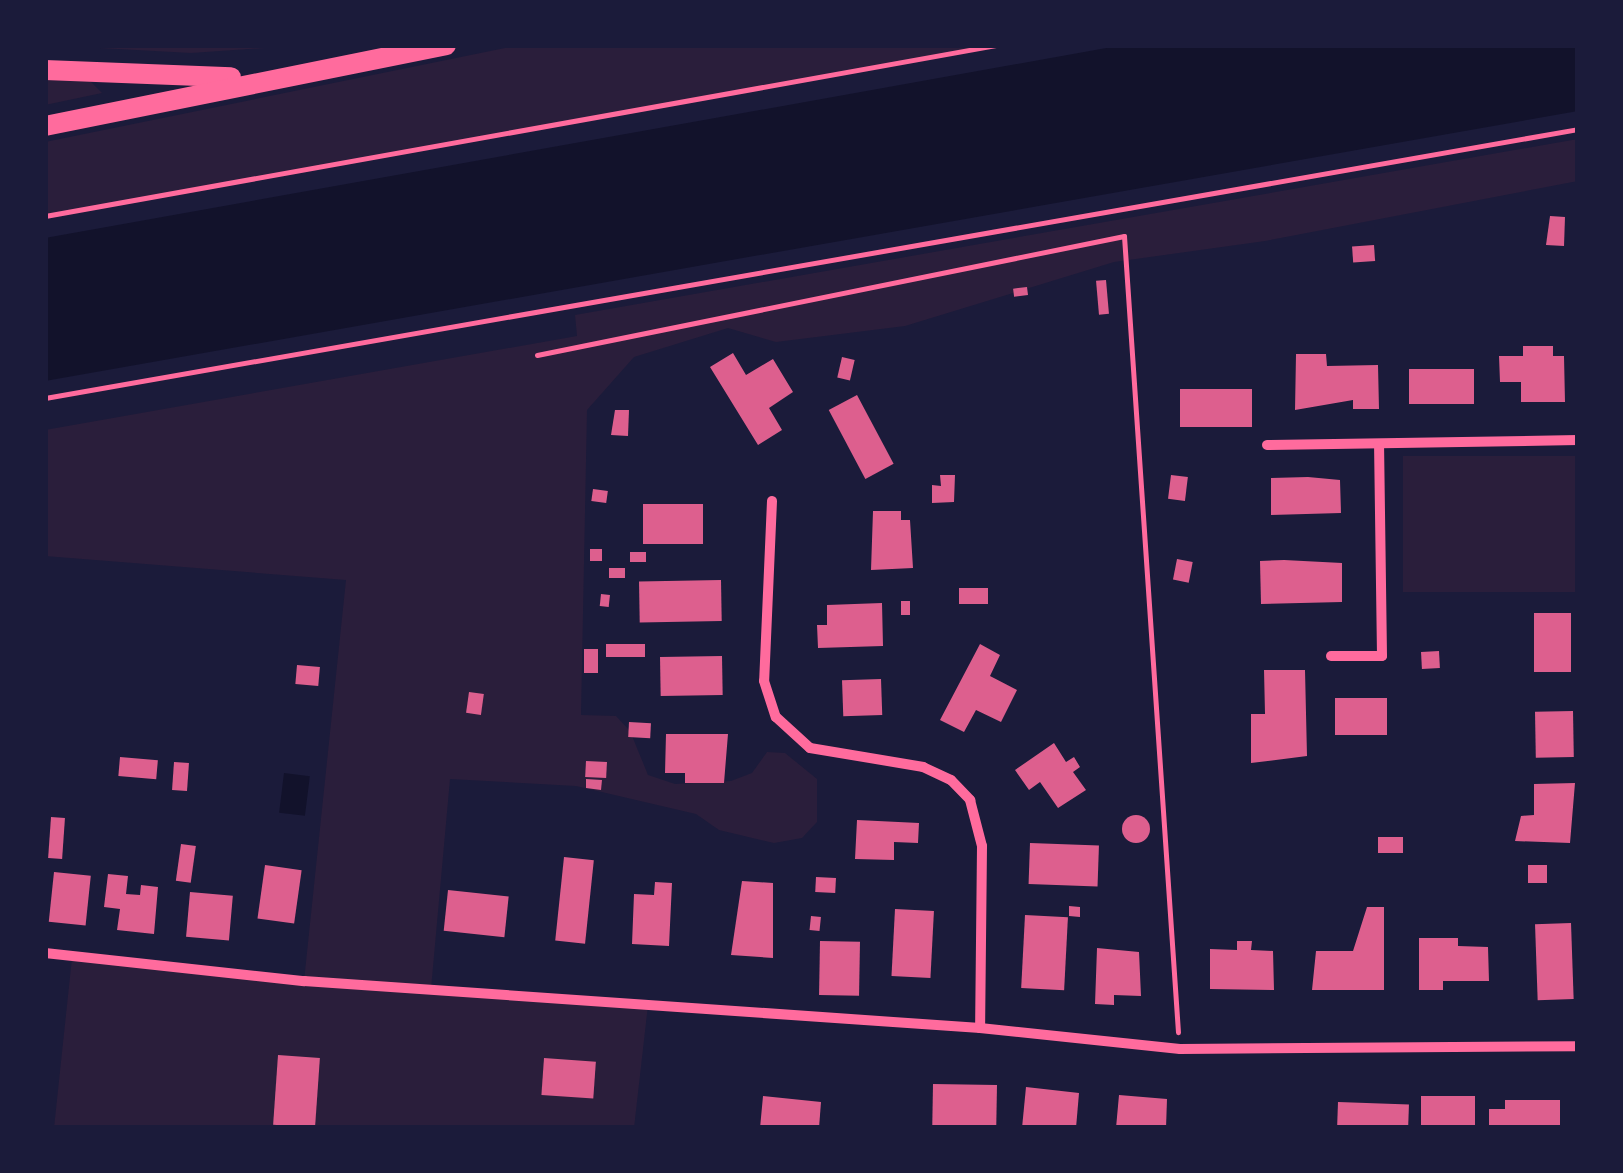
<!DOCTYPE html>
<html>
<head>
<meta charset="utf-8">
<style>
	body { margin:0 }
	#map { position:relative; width:1623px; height:1173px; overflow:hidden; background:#1b1b3a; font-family:"Work Sans",sans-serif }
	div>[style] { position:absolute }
	.green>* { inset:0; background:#2a1e3b; transform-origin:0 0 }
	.water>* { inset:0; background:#12122b; transform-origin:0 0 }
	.building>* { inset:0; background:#dd5f8e; transform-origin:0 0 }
	.round { border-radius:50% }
	.path>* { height:5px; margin:-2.5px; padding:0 2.5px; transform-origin:2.5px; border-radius:2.5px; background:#ff6b9d }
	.minor>* { height:10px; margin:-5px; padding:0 5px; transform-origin:5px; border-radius:5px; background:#ff6b9d }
	.secondary>* { height:20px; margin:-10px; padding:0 10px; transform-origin:10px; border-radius:10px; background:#ff6b9d }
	span { translate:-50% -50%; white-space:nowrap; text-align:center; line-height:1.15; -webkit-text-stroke:8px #1b1b3a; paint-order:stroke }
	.frame { position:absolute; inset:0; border:48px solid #1b1b3a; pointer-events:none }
</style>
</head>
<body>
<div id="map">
	<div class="green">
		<i style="clip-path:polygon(45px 45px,309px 45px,191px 53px)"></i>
		<i style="clip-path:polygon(520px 45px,996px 45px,45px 216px,45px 142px)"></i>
		<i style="clip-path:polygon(45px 78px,87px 78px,102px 93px,45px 105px)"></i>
		<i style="clip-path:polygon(1578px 139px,1578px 181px,1265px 241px,1114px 262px,905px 326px,776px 342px,728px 328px,634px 357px,587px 410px,581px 715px,616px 716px,630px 731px,648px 775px,675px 784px,731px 781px,752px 773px,767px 752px,785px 753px,817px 779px,817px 822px,802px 838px,774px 843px,719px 830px,696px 814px,576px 786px,450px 779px,431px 989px,648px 1005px,634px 1128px,54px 1128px,72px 958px,304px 981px,346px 580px,45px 556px,45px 430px,577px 336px,575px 315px)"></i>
		<i style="left:1578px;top:456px;width:136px;height:175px;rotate:90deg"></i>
	</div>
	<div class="water">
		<i style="clip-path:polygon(1123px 45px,1578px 45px,1578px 111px,45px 381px,45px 238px)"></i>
		<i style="left:284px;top:773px;width:26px;height:40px;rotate:7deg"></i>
	</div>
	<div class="building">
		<i style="clip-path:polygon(1550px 216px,1565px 217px,1564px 246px,1546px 245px)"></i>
		<i style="left:1374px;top:245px;width:16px;height:22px;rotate:86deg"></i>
		<i style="left:1106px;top:280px;width:34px;height:10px;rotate:85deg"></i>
		<i style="left:1027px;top:287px;width:8px;height:14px;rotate:83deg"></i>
		<i style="clip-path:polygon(1523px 346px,1553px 346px,1553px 356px,1564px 356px,1565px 402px,1521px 402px,1521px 382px,1500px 382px,1499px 356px,1523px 356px)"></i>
		<i style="clip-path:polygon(733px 353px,746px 375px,773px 359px,793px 392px,769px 408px,782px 430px,758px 445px,710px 367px)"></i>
		<i style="clip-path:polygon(1296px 354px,1326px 354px,1327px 366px,1378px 365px,1379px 409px,1353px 409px,1353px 400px,1295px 410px)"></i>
		<i style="left:842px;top:357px;width:13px;height:21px;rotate:13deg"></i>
		<i style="left:1409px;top:369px;width:65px;height:35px"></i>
		<i style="left:1180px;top:389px;width:72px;height:38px"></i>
		<i style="left:857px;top:395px;width:78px;height:32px;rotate:62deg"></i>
		<i style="clip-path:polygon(615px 410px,629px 410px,628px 436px,611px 435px)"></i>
		<i style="clip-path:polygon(940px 475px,955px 475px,954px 502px,932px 503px,932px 485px,941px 486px)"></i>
		<i style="left:1171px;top:475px;width:17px;height:24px;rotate:7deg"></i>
		<i style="clip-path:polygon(1308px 477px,1340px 480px,1341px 513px,1271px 515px,1271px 478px)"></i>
		<i style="left:593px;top:489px;width:15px;height:12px;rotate:8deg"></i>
		<i style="left:643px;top:504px;width:60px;height:40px"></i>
		<i style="clip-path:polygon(873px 511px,901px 511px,901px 520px,910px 520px,913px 568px,871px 570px)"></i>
		<i style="left:590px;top:549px;width:12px;height:12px"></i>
		<i style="left:630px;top:552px;width:16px;height:10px"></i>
		<i style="left:1177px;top:559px;width:16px;height:21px;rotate:11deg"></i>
		<i style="clip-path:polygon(1284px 560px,1342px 563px,1342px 602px,1261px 604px,1260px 561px)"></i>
		<i style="left:609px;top:568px;width:16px;height:10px"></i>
		<i style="left:721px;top:580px;width:41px;height:82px;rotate:89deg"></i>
		<i style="left:959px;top:588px;width:29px;height:16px"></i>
		<i style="left:601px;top:594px;width:9px;height:12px;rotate:6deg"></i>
		<i style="left:901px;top:601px;width:9px;height:14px"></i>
		<i style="clip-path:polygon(882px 603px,883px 646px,818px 648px,817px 625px,827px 625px,827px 605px)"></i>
		<i style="left:1534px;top:613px;width:37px;height:59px"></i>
		<i style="left:606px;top:644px;width:39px;height:13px"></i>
		<i style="clip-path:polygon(980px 644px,1000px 655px,990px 676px,1017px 690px,1001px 722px,976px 710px,964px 732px,940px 720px)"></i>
		<i style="left:584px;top:649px;width:14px;height:24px"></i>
		<i style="left:1439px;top:651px;width:17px;height:18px;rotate:87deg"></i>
		<i style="left:722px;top:656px;width:39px;height:62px;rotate:89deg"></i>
		<i style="left:297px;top:665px;width:23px;height:19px;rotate:5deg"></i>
		<i style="clip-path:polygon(1264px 670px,1305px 670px,1307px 756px,1251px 763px,1251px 714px,1265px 714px)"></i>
		<i style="left:881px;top:679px;width:36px;height:39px;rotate:88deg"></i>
		<i style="left:469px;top:692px;width:15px;height:21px;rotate:8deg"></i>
		<i style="left:1335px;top:698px;width:52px;height:37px"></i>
		<i style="left:1573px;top:711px;width:46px;height:38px;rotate:89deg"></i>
		<i style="left:629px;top:722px;width:22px;height:15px;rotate:3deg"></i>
		<i style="clip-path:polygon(666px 734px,728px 734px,724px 783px,685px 783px,685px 773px,665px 773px)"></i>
		<i style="clip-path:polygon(1054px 743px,1066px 762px,1074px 757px,1080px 767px,1073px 772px,1086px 790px,1058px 808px,1040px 782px,1029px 790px,1015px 770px)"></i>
		<i style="left:120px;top:757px;width:38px;height:19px;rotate:5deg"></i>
		<i style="left:586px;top:761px;width:21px;height:16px;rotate:3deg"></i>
		<i style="left:174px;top:762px;width:15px;height:28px;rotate:4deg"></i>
		<i style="clip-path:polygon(586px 779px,602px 780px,601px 790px,586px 788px)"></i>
		<i style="clip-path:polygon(1575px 783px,1570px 843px,1515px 841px,1521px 816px,1534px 815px,1534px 784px)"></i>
		<i class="round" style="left:1122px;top:815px;width:28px;height:28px"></i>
		<i style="left:51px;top:817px;width:14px;height:41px;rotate:4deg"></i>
		<i style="clip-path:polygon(857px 820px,919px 823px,918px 843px,894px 842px,894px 860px,855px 859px)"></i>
		<i style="left:1378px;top:837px;width:25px;height:16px"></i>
		<i style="left:1030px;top:843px;width:69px;height:41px;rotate:2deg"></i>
		<i style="left:181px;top:844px;width:15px;height:37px;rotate:8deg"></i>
		<i style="left:564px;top:857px;width:30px;height:84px;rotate:6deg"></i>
		<i style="left:265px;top:865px;width:37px;height:54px;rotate:8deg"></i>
		<i style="left:1528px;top:865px;width:19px;height:18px"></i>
		<i style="left:54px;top:872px;width:37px;height:50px;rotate:6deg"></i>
		<i style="clip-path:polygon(108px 874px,128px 876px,126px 894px,140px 895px,141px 885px,158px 887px,154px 934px,117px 930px,120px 909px,104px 907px)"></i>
		<i style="left:816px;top:877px;width:20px;height:15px;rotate:3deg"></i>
		<i style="clip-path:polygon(742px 881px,773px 883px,773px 958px,731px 955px)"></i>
		<i style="clip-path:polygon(655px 882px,672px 883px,669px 946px,632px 944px,634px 894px,654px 895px)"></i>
		<i style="left:448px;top:890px;width:61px;height:41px;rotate:6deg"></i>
		<i style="left:190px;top:892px;width:43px;height:45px;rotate:5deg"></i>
		<i style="clip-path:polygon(1069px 906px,1080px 907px,1080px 917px,1069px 916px)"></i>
		<i style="clip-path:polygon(1367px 907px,1384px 907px,1384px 990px,1312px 990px,1316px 951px,1353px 951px)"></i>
		<i style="left:895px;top:909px;width:39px;height:67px;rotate:3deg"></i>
		<i style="left:1025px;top:915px;width:43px;height:73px;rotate:3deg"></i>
		<i style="left:811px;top:916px;width:10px;height:14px;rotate:6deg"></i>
		<i style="left:1571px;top:923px;width:76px;height:36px;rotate:88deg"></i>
		<i style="clip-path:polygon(1419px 938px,1458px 938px,1458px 946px,1488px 947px,1489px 981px,1443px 981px,1443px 990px,1419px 990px)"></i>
		<i style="left:820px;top:941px;width:40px;height:54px;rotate:1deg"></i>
		<i style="clip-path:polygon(1237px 941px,1252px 941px,1251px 950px,1273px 951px,1274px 990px,1210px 989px,1210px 949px,1237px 950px)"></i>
		<i style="clip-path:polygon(1097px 948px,1139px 952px,1141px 996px,1114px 995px,1114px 1005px,1095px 1004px)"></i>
		<i style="left:278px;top:1055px;width:42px;height:70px;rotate:4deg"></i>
		<i style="left:544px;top:1058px;width:52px;height:37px;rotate:4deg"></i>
		<i style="left:933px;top:1084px;width:64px;height:44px;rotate:1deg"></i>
		<i style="clip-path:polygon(1026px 1087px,1079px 1093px,1076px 1128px,1022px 1128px)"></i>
		<i style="clip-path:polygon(1119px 1095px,1167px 1099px,1166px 1128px,1116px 1128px)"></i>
		<i style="clip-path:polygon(763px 1096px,821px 1102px,819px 1128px,760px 1128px)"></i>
		<i style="left:1421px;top:1096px;width:54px;height:32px"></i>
		<i style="clip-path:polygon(1505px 1100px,1560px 1100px,1560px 1128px,1489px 1128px,1489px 1109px,1505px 1109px)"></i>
		<i style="left:1338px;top:1102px;width:71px;height:26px;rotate:2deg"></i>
	</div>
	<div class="path">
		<i style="left:45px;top:216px;width:966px;rotate:-10.19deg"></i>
		<i style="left:537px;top:355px;width:599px;rotate:-11.46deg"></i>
		<i style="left:1124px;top:236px;width:798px;rotate:86.12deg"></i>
		<i style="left:45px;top:398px;width:1556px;rotate:-9.95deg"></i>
	</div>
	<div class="minor">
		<i style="left:1267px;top:445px;width:311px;rotate:-0.9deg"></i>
		<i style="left:772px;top:501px;width:180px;rotate:92.5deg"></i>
		<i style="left:764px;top:681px;width:38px;rotate:72deg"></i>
		<i style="left:776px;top:717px;width:46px;rotate:42.4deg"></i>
		<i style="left:810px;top:748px;width:115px;rotate:9.5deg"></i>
		<i style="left:923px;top:767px;width:31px;rotate:25deg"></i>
		<i style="left:951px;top:780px;width:28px;rotate:46deg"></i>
		<i style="left:970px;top:800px;width:48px;rotate:75.4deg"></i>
		<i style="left:982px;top:846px;width:182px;rotate:90.6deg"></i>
		<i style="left:1331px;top:656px;width:51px"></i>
		<i style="left:1382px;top:656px;width:211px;rotate:-90.8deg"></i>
		<i style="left:45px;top:953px;width:261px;rotate:6.2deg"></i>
		<i style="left:304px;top:981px;width:678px;rotate:3.98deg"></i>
		<i style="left:980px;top:1028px;width:201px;rotate:6deg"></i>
		<i style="left:1180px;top:1049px;width:398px;rotate:-0.4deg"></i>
	</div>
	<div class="secondary">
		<i style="left:45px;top:70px;width:186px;rotate:2.2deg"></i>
		<i style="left:45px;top:126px;width:409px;rotate:-11.4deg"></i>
	</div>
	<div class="frame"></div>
</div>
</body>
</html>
